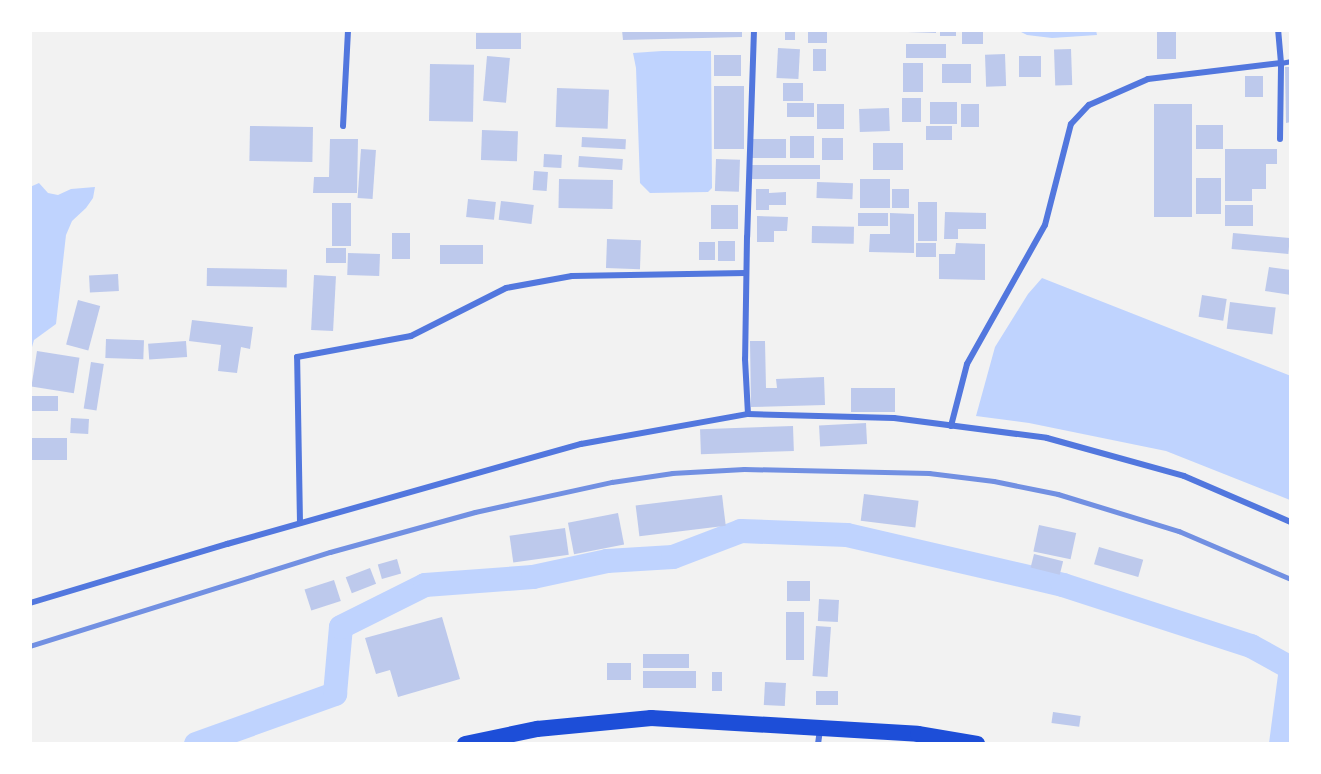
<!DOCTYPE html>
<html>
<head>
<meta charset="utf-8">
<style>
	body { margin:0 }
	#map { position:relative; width:1321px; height:774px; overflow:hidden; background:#f2f2f2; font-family:"Source Sans 3",sans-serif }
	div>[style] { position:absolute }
	.water>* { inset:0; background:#bfd3fe }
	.canal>* { height:24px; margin:-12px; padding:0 12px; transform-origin:12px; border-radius:12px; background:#bfd3fe }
	.building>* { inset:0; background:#bdc9ec; transform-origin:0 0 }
	.service>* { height:4.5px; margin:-2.25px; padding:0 2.25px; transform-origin:2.25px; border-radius:2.25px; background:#5277de }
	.minor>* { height:6px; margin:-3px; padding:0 3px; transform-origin:3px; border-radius:3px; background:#5277de }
	.trunk>* { height:16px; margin:-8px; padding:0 8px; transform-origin:8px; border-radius:8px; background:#1d4ed8 }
	.rail>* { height:4.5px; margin:-2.25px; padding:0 2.25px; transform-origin:2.25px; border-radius:2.25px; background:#7290e2 }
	span { translate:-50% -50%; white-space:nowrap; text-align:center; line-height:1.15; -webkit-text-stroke:5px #fff; paint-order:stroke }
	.frame { position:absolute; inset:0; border:32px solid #fff; pointer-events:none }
</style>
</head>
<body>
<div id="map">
	<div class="water">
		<i style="clip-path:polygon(1017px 30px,1096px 30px,1097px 35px,1052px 38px,1027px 35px)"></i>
		<i style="clip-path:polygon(662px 51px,711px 51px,712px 188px,708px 192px,650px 193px,640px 183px,636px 68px,633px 53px)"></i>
		<i style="clip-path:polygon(39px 183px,48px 193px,58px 195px,71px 189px,95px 187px,93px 198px,86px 208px,72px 221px,66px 235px,56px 324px,34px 340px,30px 354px,30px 187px)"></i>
		<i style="clip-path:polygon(1042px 278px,1291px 376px,1290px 500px,1166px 451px,1029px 423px,976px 416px,995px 347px,1028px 294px)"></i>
	</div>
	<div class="canal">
		<i style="left:196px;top:744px;width:148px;rotate:-19.8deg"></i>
		<i style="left:335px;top:694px;width:67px;rotate:-84.9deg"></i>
		<i style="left:341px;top:627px;width:94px;rotate:-26.6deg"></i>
		<i style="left:425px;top:585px;width:108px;rotate:-4.2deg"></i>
		<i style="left:533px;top:577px;width:76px;rotate:-12.2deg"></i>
		<i style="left:607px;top:561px;width:66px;rotate:-3.5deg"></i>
		<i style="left:673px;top:557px;width:73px;rotate:-20.9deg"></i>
		<i style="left:741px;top:531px;width:106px;rotate:2.2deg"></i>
		<i style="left:847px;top:535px;width:222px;rotate:13deg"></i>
		<i style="left:1063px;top:585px;width:198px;rotate:18deg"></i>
		<i style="left:1251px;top:646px;width:46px;rotate:28.8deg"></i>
		<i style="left:1291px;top:668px;width:77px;rotate:97.5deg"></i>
	</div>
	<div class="building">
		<i style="clip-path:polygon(622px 30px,742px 30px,742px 37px,623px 40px)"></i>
		<i style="left:785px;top:30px;width:10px;height:10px"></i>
		<i style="left:808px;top:30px;width:19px;height:13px"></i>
		<i style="clip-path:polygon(908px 30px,936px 30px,936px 33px,908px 32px)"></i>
		<i style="left:940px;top:30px;width:16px;height:6px"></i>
		<i style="left:962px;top:30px;width:21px;height:14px"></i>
		<i style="left:1157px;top:30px;width:19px;height:29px"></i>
		<i style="left:476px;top:33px;width:45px;height:16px"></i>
		<i style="left:906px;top:44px;width:40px;height:14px"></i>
		<i style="left:778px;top:48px;width:22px;height:30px;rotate:3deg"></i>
		<i style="left:813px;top:49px;width:13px;height:22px"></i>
		<i style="left:1071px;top:49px;width:36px;height:17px;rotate:88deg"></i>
		<i style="left:1005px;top:54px;width:32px;height:20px;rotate:88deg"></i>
		<i style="left:714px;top:55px;width:27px;height:21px"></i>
		<i style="left:487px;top:56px;width:23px;height:45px;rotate:5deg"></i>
		<i style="left:1019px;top:56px;width:22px;height:21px"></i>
		<i style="left:903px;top:63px;width:20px;height:29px"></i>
		<i style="left:430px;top:64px;width:44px;height:57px;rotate:1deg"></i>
		<i style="left:942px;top:64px;width:29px;height:19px"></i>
		<i style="clip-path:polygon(1285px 67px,1291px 67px,1291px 122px,1286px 123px)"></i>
		<i style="left:1263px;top:76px;width:21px;height:18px;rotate:90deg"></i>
		<i style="left:783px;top:83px;width:20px;height:18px"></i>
		<i style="left:714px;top:86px;width:30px;height:63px"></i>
		<i style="left:557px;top:88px;width:52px;height:39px;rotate:2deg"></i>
		<i style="left:902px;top:98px;width:19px;height:24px"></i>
		<i style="left:930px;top:102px;width:27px;height:22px"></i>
		<i style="left:787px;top:103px;width:27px;height:14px"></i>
		<i style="left:817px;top:104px;width:27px;height:25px"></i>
		<i style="left:961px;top:104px;width:18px;height:23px"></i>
		<i style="left:1154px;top:104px;width:38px;height:113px"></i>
		<i style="left:889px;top:108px;width:23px;height:30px;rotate:88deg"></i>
		<i style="left:1196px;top:125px;width:27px;height:24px"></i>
		<i style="left:250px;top:126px;width:63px;height:35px;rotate:1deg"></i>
		<i style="left:926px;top:126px;width:26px;height:14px"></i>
		<i style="left:482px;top:130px;width:36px;height:30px;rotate:2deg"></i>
		<i style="left:790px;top:136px;width:24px;height:22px"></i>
		<i style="left:582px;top:137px;width:44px;height:10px;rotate:3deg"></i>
		<i style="left:822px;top:138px;width:21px;height:22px"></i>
		<i style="clip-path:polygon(330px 139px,358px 139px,357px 193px,313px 193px,314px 177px,329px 177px)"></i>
		<i style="left:751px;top:139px;width:35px;height:19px"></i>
		<i style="left:873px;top:143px;width:30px;height:27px"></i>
		<i style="left:361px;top:149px;width:15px;height:49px;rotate:4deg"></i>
		<i style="clip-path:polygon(1225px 149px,1277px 149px,1277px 164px,1266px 164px,1266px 189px,1252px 189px,1252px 201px,1225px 201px)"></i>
		<i style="left:544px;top:154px;width:18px;height:13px;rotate:3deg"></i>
		<i style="left:579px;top:156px;width:44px;height:11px;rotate:4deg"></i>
		<i style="left:716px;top:159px;width:24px;height:32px;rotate:2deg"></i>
		<i style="left:751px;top:165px;width:69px;height:14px"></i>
		<i style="left:534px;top:171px;width:14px;height:19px;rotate:4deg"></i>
		<i style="left:1196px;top:178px;width:25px;height:36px"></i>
		<i style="left:559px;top:179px;width:54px;height:29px;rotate:1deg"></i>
		<i style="left:860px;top:179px;width:30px;height:29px"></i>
		<i style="left:817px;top:182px;width:36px;height:16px;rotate:2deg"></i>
		<i style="clip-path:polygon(756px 189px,769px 189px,769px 193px,786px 192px,786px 205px,769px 205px,769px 210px,756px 210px)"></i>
		<i style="left:892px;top:189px;width:17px;height:19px"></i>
		<i style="left:468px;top:199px;width:28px;height:18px;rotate:6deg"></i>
		<i style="left:501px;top:201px;width:33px;height:19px;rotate:7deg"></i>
		<i style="left:918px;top:202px;width:19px;height:39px"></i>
		<i style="left:332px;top:203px;width:19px;height:43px"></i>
		<i style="left:711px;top:205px;width:27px;height:24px"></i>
		<i style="left:1225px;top:205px;width:28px;height:21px"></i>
		<i style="clip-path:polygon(945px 212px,986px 213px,986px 229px,958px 229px,958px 239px,944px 239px)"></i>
		<i style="left:858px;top:213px;width:30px;height:13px"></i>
		<i style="clip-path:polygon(890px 213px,914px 214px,914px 253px,869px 252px,870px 234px,890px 234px)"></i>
		<i style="clip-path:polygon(757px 216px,788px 217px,787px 231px,774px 231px,774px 242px,757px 242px)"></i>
		<i style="left:812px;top:226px;width:42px;height:17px;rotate:1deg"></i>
		<i style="left:392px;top:233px;width:18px;height:26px"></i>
		<i style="left:1233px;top:233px;width:57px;height:16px;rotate:5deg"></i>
		<i style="left:607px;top:239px;width:34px;height:29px;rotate:2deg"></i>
		<i style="left:718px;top:241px;width:17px;height:20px"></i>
		<i style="left:699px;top:242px;width:16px;height:18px"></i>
		<i style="left:916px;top:243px;width:20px;height:14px"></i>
		<i style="clip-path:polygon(956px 243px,985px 244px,985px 280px,939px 279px,939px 254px,955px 254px)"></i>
		<i style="left:440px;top:245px;width:43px;height:19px"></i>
		<i style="left:326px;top:248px;width:20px;height:15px"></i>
		<i style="left:348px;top:253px;width:32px;height:22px;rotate:2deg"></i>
		<i style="clip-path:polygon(1269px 267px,1291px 270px,1291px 295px,1265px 291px)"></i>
		<i style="left:207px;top:268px;width:80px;height:18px;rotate:1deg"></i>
		<i style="left:118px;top:274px;width:17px;height:29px;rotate:87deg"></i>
		<i style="left:314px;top:275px;width:22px;height:55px;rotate:3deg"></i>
		<i style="left:1202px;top:295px;width:25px;height:22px;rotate:9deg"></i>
		<i style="left:78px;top:300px;width:23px;height:46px;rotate:15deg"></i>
		<i style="left:1230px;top:302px;width:46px;height:27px;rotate:7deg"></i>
		<i style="clip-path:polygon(192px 320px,253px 327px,250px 349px,241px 347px,237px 373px,218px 371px,221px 345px,189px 341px)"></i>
		<i style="left:106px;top:339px;width:38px;height:19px;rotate:2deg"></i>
		<i style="left:186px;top:341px;width:16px;height:38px;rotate:86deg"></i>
		<i style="clip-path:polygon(750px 341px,765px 341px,766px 388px,777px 388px,776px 379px,824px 377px,825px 405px,751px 407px)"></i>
		<i style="left:37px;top:351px;width:43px;height:36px;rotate:9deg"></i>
		<i style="left:91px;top:362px;width:13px;height:47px;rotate:9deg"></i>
		<i style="left:895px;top:388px;width:24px;height:44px;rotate:90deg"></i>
		<i style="left:30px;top:396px;width:28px;height:15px"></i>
		<i style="left:71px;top:418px;width:18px;height:15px;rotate:3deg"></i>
		<i style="left:866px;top:423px;width:21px;height:47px;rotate:87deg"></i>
		<i style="left:793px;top:426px;width:25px;height:93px;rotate:88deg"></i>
		<i style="left:30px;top:438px;width:37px;height:22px"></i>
		<i style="left:864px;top:494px;width:55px;height:27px;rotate:7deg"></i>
		<i style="left:722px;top:495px;width:31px;height:87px;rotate:83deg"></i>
		<i style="left:618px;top:513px;width:32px;height:51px;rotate:79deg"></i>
		<i style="left:1039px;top:525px;width:38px;height:27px;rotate:12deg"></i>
		<i style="left:565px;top:528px;width:27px;height:56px;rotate:82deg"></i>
		<i style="left:1099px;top:547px;width:46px;height:18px;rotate:16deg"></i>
		<i style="left:1034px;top:554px;width:30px;height:14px;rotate:14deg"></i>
		<i style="left:397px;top:559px;width:15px;height:20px;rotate:74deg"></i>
		<i style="left:370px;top:568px;width:17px;height:26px;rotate:69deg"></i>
		<i style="left:334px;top:580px;width:22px;height:31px;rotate:72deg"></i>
		<i style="left:787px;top:581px;width:23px;height:20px"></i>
		<i style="left:819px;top:599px;width:20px;height:22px;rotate:3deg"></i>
		<i style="left:786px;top:612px;width:18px;height:48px"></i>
		<i style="clip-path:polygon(442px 617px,460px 679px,398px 697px,390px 670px,376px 674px,365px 638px)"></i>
		<i style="left:816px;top:626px;width:15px;height:50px;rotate:4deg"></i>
		<i style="left:643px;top:654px;width:46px;height:14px"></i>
		<i style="left:607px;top:663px;width:24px;height:17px"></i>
		<i style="left:696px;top:671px;width:17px;height:53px;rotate:90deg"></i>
		<i style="left:712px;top:672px;width:10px;height:19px"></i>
		<i style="left:765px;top:682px;width:21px;height:23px;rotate:3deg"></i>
		<i style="left:816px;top:691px;width:22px;height:14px"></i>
		<i style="left:1053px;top:712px;width:28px;height:11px;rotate:8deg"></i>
	</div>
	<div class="service">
		<i style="left:1281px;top:63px;width:10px;rotate:-11deg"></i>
	</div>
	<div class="minor">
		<i style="left:754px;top:30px;width:207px;rotate:91.9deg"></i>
		<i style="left:747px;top:237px;width:122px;rotate:90.9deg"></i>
		<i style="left:745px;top:359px;width:55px;rotate:86.9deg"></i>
		<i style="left:748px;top:414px;width:146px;rotate:1.6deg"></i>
		<i style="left:894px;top:418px;width:154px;rotate:7.4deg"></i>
		<i style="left:1047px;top:438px;width:142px;rotate:15.5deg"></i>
		<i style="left:1184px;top:476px;width:116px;rotate:23.3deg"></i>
		<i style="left:343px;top:126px;width:96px;rotate:-87deg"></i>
		<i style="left:1280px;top:139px;width:76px;rotate:-89.2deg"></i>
		<i style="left:951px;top:426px;width:64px;rotate:-75.5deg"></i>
		<i style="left:967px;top:364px;width:159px;rotate:-60.7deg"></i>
		<i style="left:1045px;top:225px;width:104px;rotate:-75.6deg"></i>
		<i style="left:1071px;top:124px;width:26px;rotate:-47deg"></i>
		<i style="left:1089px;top:105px;width:64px;rotate:-23.8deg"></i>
		<i style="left:1148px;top:79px;width:134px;rotate:-6.9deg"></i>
		<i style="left:1281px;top:63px;width:33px;rotate:-95deg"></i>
		<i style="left:300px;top:523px;width:166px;rotate:-91deg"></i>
		<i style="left:297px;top:357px;width:116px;rotate:-10.4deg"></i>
		<i style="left:411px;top:336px;width:106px;rotate:-26.8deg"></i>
		<i style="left:506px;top:288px;width:67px;rotate:-10.3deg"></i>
		<i style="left:572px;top:276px;width:174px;rotate:-1deg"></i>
		<i style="left:30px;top:603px;width:206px;rotate:-16.7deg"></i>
		<i style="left:227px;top:544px;width:368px;rotate:-15.8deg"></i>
		<i style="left:581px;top:444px;width:170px;rotate:-10.2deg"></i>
		<i style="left:818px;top:744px;width:14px;rotate:-82deg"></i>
	</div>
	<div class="trunk">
		<i style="left:465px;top:744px;width:74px;rotate:-11.8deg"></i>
		<i style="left:537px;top:729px;width:115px;rotate:-5.5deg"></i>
		<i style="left:651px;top:718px;width:267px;rotate:3.4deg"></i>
		<i style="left:918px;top:734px;width:60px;rotate:9.6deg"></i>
	</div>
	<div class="rail">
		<i style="left:30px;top:646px;width:314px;rotate:-17.4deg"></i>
		<i style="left:330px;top:552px;width:150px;rotate:-15.4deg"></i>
		<i style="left:475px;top:512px;width:140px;rotate:-12.4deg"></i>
		<i style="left:612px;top:482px;width:61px;rotate:-8.5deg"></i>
		<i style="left:672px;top:473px;width:72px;rotate:-3.2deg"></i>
		<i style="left:744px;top:469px;width:185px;rotate:1.2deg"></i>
		<i style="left:929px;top:473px;width:65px;rotate:7deg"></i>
		<i style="left:994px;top:481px;width:65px;rotate:11.5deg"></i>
		<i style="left:1058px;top:494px;width:127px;rotate:17deg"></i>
		<i style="left:1179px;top:531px;width:122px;rotate:23.2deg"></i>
	</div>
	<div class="frame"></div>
</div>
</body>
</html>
